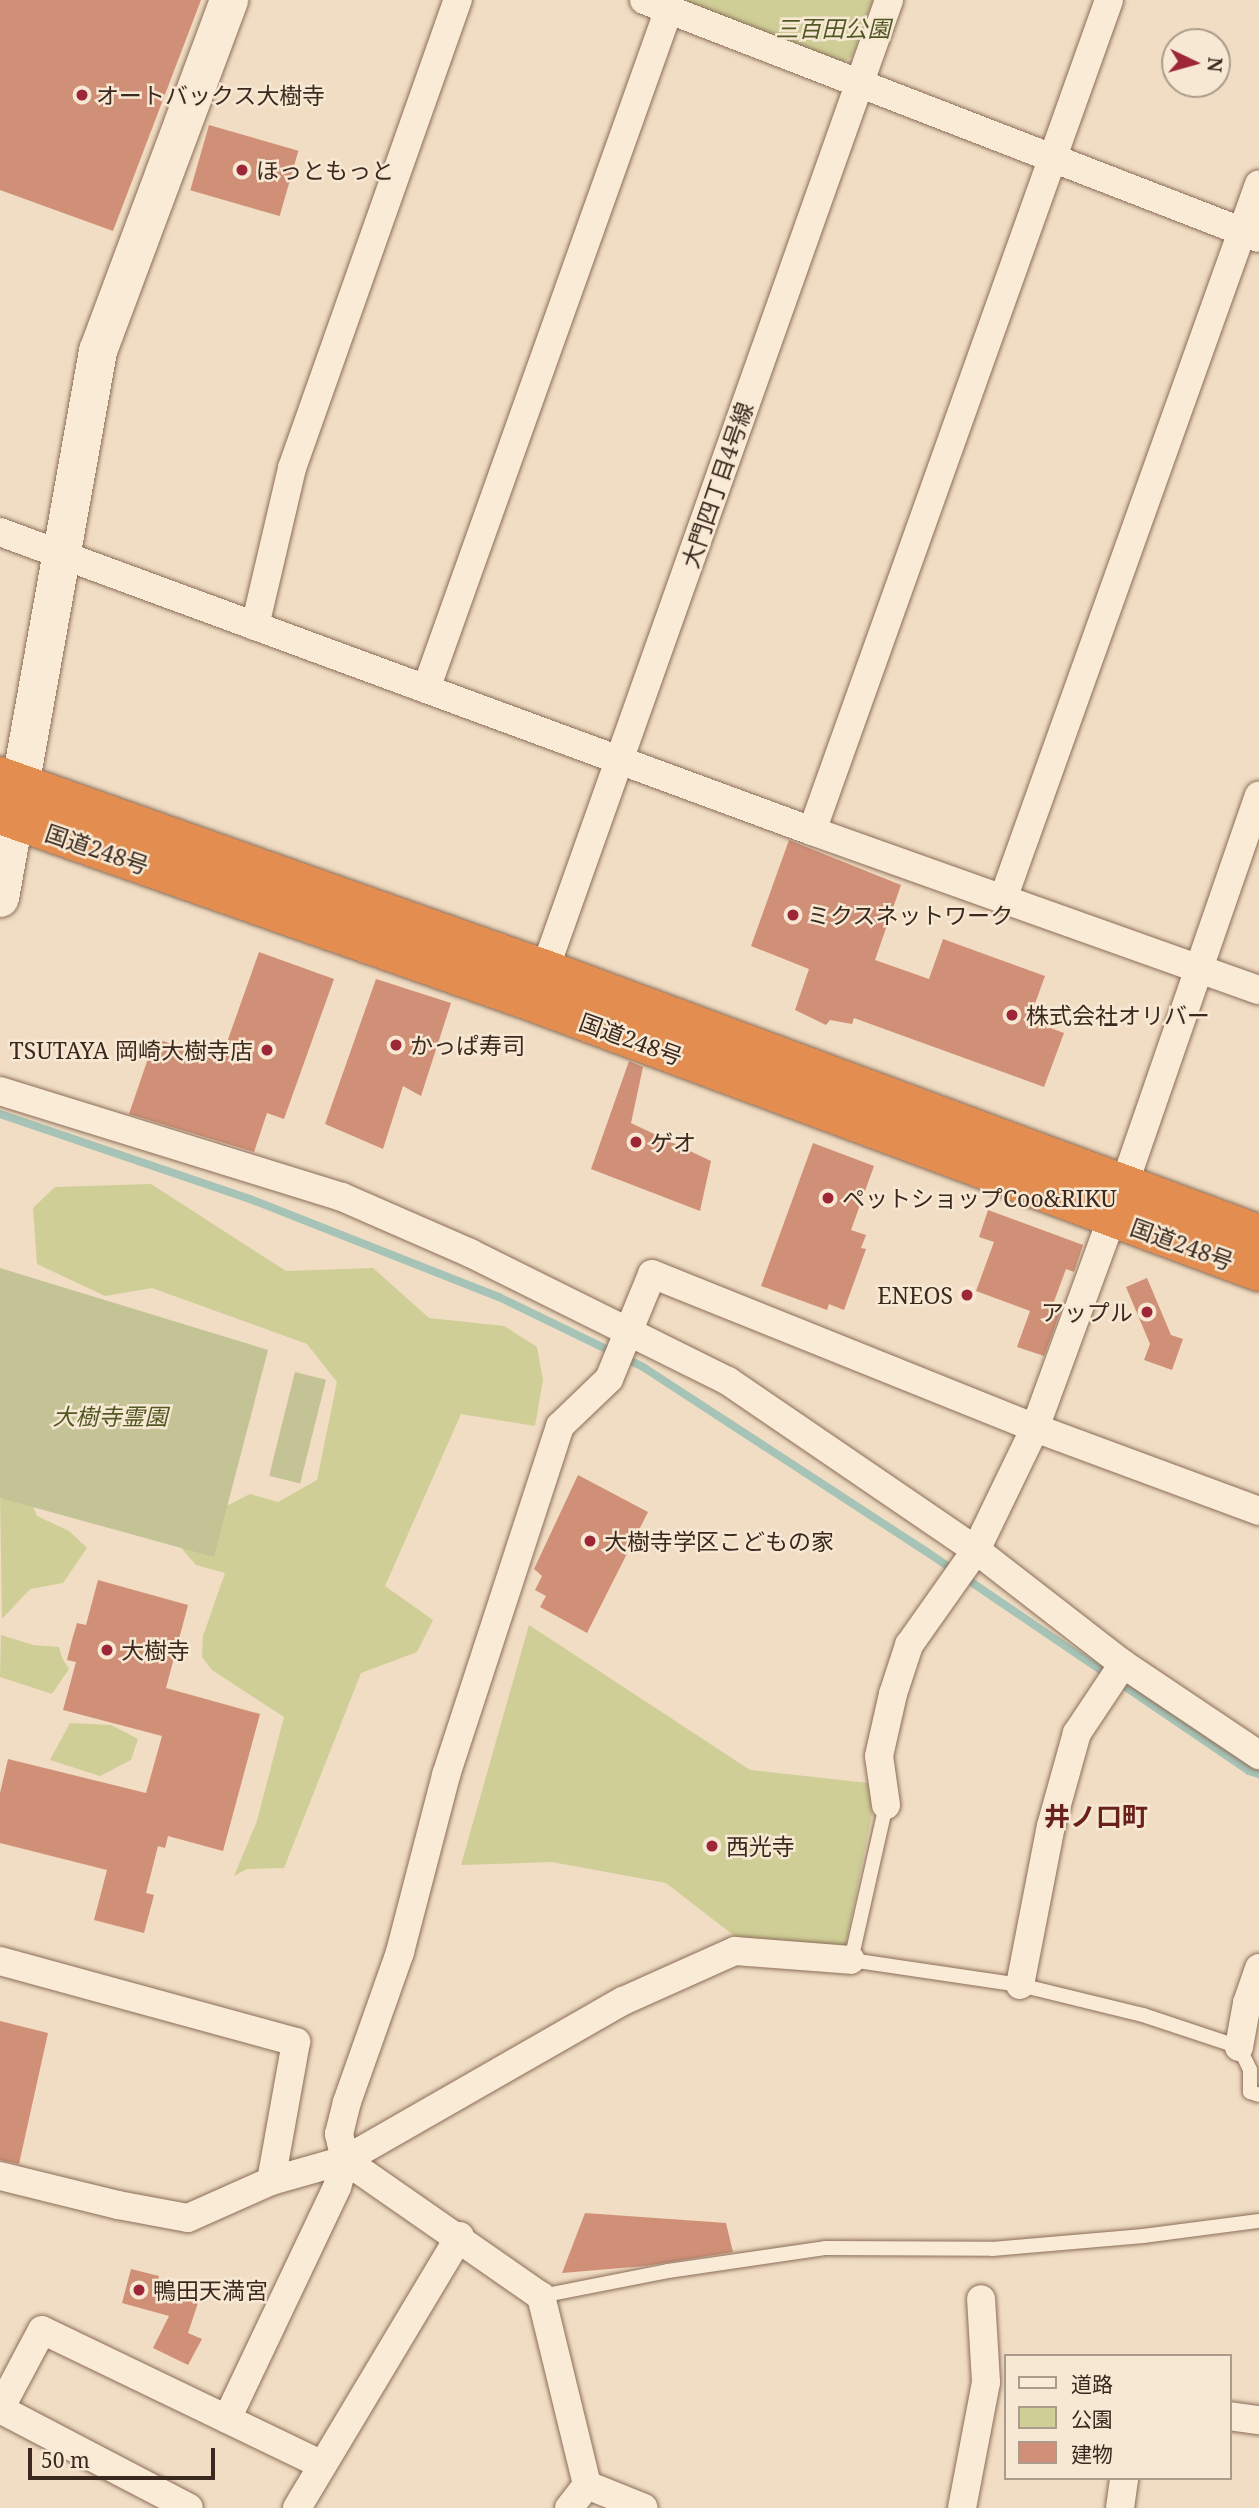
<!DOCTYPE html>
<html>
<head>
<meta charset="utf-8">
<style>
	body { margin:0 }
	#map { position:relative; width:1259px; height:2508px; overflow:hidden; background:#f0ddc3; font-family:"Noto Serif","Noto Sans JP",serif }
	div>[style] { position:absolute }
	.green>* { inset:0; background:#cfce96 }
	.cemetery>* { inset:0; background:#c3c396; transform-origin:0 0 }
	.stream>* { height:8px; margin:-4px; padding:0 4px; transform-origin:4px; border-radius:4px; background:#a5c3b6 }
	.building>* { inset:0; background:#d09077; transform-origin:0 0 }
	.roads { filter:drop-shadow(0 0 2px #8b6d59) drop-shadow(0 0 2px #8b6d59) }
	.lane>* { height:14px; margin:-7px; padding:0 7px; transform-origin:7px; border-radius:7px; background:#faebd7 }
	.street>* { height:28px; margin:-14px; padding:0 14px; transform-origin:14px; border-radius:14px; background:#faebd7 }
	.secondary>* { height:38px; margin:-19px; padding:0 19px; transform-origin:19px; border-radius:19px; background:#faebd7 }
	.highway>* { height:38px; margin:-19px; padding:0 19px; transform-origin:19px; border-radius:19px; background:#e38e50 }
	.dots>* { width:19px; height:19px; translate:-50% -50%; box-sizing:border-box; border:4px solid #f7e8d3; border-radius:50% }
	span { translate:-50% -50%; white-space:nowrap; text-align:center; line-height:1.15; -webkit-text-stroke:5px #f7e8d3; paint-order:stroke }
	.park-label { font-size:23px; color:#525823; font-style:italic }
	.poi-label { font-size:23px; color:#3b281e }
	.left { translate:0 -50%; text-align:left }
	.right { translate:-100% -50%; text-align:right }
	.street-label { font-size:23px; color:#3b281e }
	.quarter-label { font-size:26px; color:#69211b; font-weight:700 }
	.legend { position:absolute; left:1004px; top:2354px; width:228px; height:126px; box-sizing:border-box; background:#f7e8d3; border:2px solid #ac9b8b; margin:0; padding:9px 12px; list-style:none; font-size:21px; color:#3b281e }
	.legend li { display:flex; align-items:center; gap:14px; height:35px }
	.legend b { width:35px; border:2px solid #ac9b8b }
	.north { position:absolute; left:1161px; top:28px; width:70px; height:70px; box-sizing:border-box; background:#f7e8d3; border:2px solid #ac9b8b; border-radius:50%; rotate:95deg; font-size:19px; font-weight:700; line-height:28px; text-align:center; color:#3b281e }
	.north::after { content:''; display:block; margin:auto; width:24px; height:32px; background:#9d2637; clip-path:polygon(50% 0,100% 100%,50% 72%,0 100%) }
	.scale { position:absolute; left:28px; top:2448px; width:187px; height:32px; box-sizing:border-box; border:4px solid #3b281e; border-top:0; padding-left:9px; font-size:21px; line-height:24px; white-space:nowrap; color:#3b281e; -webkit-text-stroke:5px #f7e8d3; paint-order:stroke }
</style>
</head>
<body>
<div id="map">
	<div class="green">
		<i style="clip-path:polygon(678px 0,873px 0,852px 57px,841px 63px)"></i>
		<i style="clip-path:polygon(151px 1184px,286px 1271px,373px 1268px,429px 1318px,504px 1326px,537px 1347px,543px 1380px,535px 1426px,461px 1414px,385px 1586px,433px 1620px,417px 1652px,361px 1673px,284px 1868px,247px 1869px,234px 1876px,257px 1821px,284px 1717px,212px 1670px,202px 1657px,203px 1636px,225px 1573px,196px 1565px,170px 1535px,250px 1494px,278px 1502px,317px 1480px,337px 1382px,307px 1344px,152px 1288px,105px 1296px,37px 1264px,33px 1208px,55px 1187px)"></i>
		<i style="clip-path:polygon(24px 1485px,37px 1516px,69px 1531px,87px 1548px,63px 1583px,30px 1589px,2px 1619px,0 1489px)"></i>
		<i style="clip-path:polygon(529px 1625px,750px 1770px,868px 1783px,872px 1814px,845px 1949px,737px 1938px,666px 1883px,552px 1862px,461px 1865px)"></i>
		<i style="clip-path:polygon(1px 1635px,33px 1645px,59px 1647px,62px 1658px,69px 1669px,52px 1694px,0 1677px)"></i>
		<i style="clip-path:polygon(70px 1723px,111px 1725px,138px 1739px,131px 1760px,100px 1776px,50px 1760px)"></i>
	</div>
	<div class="cemetery">
		<i style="clip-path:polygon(0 1268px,268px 1350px,214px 1557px,0 1498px)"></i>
		<i style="left:295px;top:1372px;width:32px;height:107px;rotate:14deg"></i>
	</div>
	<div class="stream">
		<i style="left:0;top:1114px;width:264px;rotate:18.8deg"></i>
		<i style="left:250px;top:1199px;width:268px;rotate:21.5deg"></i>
		<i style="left:499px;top:1297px;width:160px;rotate:25.9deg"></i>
		<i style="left:643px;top:1367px;width:335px;rotate:33.1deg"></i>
		<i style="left:924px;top:1550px;width:393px;rotate:34.2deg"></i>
		<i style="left:1249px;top:1771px;width:10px;rotate:17deg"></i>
	</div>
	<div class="building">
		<i style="clip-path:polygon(0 0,201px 0,113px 231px,0 190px)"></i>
		<i style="left:209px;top:125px;width:93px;height:68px;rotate:16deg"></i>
		<i style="clip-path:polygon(789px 840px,901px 885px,875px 960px,929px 979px,943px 939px,1045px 976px,1029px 1020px,1064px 1033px,1044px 1087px,854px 1018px,852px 1024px,830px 1020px,826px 1025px,795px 1010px,809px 969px,751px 946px)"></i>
		<i style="clip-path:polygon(259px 952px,334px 979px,284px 1119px,267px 1113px,254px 1152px,129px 1114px,155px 1038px,220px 1062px)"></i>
		<i style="clip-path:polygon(376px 979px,451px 1003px,421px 1096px,403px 1086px,383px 1149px,325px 1124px)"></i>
		<i style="clip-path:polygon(629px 1061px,643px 1067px,631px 1123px,711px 1161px,700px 1211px,591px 1169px)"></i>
		<i style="clip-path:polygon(813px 1143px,874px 1166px,851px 1230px,866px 1235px,861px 1248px,866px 1249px,844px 1310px,829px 1304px,827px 1310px,761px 1286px)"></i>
		<i style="clip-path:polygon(988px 1210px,1083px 1245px,1074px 1272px,1066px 1269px,1052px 1307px,1061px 1310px,1044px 1356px,1017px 1347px,1030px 1311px,976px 1291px,994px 1242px,979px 1237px)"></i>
		<i style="clip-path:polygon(1147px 1278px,1171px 1335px,1183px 1339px,1172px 1370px,1144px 1360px,1150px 1344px,1126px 1287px)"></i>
		<i style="clip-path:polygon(578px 1475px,648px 1512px,587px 1633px,540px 1607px,546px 1596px,535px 1590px,542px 1576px,534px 1569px)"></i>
		<i style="clip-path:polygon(98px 1580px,188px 1605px,166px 1688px,260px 1714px,223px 1851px,168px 1836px,165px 1848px,158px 1846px,146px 1893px,154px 1895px,144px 1933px,94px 1920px,107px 1870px,0 1843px,0 1793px,8px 1759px,146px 1793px,162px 1736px,63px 1710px,76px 1662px,67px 1660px,72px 1640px,77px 1623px,86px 1625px)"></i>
		<i style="clip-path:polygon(0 2021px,48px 2033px,19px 2164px,0 2160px)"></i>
		<i style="clip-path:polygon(585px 2213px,726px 2223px,733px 2252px,645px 2266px,562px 2273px)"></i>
		<i style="clip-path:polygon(131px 2269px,159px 2276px,158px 2282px,200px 2297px,188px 2333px,202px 2339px,188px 2365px,153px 2348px,169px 2316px,122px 2303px)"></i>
	</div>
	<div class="roads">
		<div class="lane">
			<i style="left:886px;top:1805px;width:159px;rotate:102.7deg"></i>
			<i style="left:851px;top:1960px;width:171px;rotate:8.4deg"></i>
			<i style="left:1020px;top:1985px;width:127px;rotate:13.7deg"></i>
			<i style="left:1143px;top:2015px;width:101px;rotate:18.4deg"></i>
			<i style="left:1239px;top:2047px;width:25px;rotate:64deg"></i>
			<i style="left:1250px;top:2070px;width:22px;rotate:90deg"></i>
			<i style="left:1250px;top:2092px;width:9px;rotate:18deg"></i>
			<i style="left:541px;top:2296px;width:129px;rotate:-11.1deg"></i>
			<i style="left:668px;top:2271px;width:160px;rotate:-8.3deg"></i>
			<i style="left:826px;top:2248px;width:166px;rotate:0.3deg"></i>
			<i style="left:992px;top:2249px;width:152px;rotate:-4.9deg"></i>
			<i style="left:1143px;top:2236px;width:117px;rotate:-7.4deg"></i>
		</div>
		<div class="street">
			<i style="left:644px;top:0;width:659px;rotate:21.16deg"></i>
			<i style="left:0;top:532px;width:865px;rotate:20.22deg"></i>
			<i style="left:812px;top:831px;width:474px;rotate:19.6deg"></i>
			<i style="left:255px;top:626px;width:162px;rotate:-76.8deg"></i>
			<i style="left:292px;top:468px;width:497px;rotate:-70.5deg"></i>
			<i style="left:426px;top:689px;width:722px;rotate:-70.34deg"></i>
			<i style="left:812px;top:831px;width:882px;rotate:-70.33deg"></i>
			<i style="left:1003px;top:899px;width:759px;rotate:-70.3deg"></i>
			<i style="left:545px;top:969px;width:1028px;rotate:-70.45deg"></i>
			<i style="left:0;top:1091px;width:358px;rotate:17.2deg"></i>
			<i style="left:342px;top:1197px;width:140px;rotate:23.6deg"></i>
			<i style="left:470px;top:1253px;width:288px;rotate:26.4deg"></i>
			<i style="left:728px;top:1381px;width:300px;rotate:34.3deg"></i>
			<i style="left:976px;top:1550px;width:186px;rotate:37.8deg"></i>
			<i style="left:1123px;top:1664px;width:164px;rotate:33.8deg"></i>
			<i style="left:886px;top:1805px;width:49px;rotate:-98.1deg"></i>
			<i style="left:879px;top:1756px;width:64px;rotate:-77.3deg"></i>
			<i style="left:893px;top:1694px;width:52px;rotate:-71.9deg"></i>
			<i style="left:909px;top:1645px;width:116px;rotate:-54.8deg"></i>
			<i style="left:976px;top:1550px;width:136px;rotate:-64.2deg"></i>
			<i style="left:1035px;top:1428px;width:259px;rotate:-69.9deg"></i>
			<i style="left:1124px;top:1185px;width:412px;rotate:-70.9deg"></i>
			<i style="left:0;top:1961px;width:307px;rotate:15.3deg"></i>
			<i style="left:296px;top:2042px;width:141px;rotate:100.2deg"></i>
			<i style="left:1020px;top:1985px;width:162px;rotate:-79deg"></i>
			<i style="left:1051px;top:1826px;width:97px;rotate:-74.4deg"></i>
			<i style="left:1077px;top:1733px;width:83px;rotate:-56.3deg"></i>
			<i style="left:1239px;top:2047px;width:45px;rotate:-79.7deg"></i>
			<i style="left:1247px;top:2003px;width:37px;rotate:-71deg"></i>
			<i style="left:345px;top:2160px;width:239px;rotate:34.8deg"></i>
			<i style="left:541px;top:2296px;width:195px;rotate:76.3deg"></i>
			<i style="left:0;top:2176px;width:122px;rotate:13.8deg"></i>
			<i style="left:118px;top:2205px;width:71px;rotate:10.5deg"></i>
			<i style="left:188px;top:2218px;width:91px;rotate:-24deg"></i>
			<i style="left:271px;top:2181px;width:77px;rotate:-15.8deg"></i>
			<i style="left:345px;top:2160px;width:320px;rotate:-29.8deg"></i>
			<i style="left:623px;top:2001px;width:123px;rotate:-24.1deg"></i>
			<i style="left:735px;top:1951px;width:116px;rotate:4.4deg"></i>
			<i style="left:0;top:2409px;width:89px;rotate:-62deg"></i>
			<i style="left:42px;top:2330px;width:311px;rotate:25.7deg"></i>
			<i style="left:0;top:2409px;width:213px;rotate:27.6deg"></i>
			<i style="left:1229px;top:2416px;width:30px;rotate:8deg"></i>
			<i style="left:227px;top:2419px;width:257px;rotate:-64.6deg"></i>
			<i style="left:337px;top:2187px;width:28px;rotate:-73deg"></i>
			<i style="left:345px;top:2160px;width:27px;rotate:-103deg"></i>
			<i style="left:339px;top:2134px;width:33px;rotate:-76deg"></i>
			<i style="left:347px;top:2102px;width:159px;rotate:-70.5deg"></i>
			<i style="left:400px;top:1952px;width:183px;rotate:-75.4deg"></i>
			<i style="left:446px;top:1775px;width:367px;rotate:-71.9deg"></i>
			<i style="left:560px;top:1426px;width:68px;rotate:-43.8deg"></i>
			<i style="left:609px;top:1379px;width:113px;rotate:-67.7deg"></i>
			<i style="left:652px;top:1274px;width:413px;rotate:21.9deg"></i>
			<i style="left:1035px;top:1428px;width:239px;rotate:20.3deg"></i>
			<i style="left:587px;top:2485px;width:61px;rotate:22deg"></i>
			<i style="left:297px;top:2508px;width:317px;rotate:-59.1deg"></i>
			<i style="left:569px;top:2508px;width:29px;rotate:-52deg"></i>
			<i style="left:962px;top:2508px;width:128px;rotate:-79.2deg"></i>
			<i style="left:986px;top:2382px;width:83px;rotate:-93.4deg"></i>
			<i style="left:1120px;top:2508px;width:30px;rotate:-82deg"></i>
		</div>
		<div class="secondary">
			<i style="left:0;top:898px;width:556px;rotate:-79.84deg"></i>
			<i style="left:98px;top:351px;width:375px;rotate:-69.5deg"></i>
		</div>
		<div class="highway">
			<i style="left:0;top:776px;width:578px;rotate:19.5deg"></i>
			<i style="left:545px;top:969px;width:762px;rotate:20.36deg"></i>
			<i style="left:0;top:815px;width:561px;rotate:19.37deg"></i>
			<i style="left:529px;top:1001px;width:779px;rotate:20.37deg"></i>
		</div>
	</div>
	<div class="dots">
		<i style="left:82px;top:95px;background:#9d2637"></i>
		<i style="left:242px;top:170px;background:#9d2637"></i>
		<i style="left:793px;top:915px;background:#9d2637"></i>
		<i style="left:1012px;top:1015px;background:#9d2637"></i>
		<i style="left:396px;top:1045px;background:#9d2637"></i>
		<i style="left:267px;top:1050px;background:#9d2637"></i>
		<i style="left:636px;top:1142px;background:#9d2637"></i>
		<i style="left:828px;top:1198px;background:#9d2637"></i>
		<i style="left:967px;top:1295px;background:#9d2637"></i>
		<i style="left:1147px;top:1312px;background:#9d2637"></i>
		<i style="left:590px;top:1541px;background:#9d2637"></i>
		<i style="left:107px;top:1650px;background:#9d2637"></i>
		<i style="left:712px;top:1846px;background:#9d2637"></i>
		<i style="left:139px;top:2290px;background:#9d2637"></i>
	</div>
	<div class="park-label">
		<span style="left:833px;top:28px">三百田公園</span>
		<span style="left:110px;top:1416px">大樹寺霊園</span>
	</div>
	<div class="poi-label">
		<span class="left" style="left:96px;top:95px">オートバックス大樹寺</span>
		<span class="left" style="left:256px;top:170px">ほっともっと</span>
		<span class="left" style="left:807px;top:915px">ミクスネットワーク</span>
		<span class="left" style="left:1026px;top:1015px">株式会社オリバー</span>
		<span class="left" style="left:410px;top:1045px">かっぱ寿司</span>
		<span class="right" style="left:253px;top:1050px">TSUTAYA 岡崎大樹寺店</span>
		<span class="left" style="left:650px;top:1142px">ゲオ</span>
		<span class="left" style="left:842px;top:1198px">ペットショップCoo&amp;RIKU</span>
		<span class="right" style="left:953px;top:1295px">ENEOS</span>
		<span class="right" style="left:1133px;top:1312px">アップル</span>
		<span class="left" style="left:604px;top:1541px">大樹寺学区こどもの家</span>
		<span class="left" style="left:121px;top:1650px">大樹寺</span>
		<span class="left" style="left:726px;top:1846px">西光寺</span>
		<span class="left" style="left:153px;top:2290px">鴨田天満宮</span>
	</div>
	<div class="street-label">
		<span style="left:717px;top:485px;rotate:-71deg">大門四丁目4号線</span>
		<span style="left:97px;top:849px;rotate:19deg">国道248号</span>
		<span style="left:631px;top:1039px;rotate:20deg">国道248号</span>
		<span style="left:1182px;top:1244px;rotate:20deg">国道248号</span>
	</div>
	<div class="quarter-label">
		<span style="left:1096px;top:1817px">井ノ口町</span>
	</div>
	<ul class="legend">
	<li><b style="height:9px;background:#faebd7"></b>道路</li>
	<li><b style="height:19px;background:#cfce96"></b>公園</li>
	<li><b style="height:19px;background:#d09077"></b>建物</li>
	</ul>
	<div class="north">N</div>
	<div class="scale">50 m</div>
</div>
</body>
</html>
